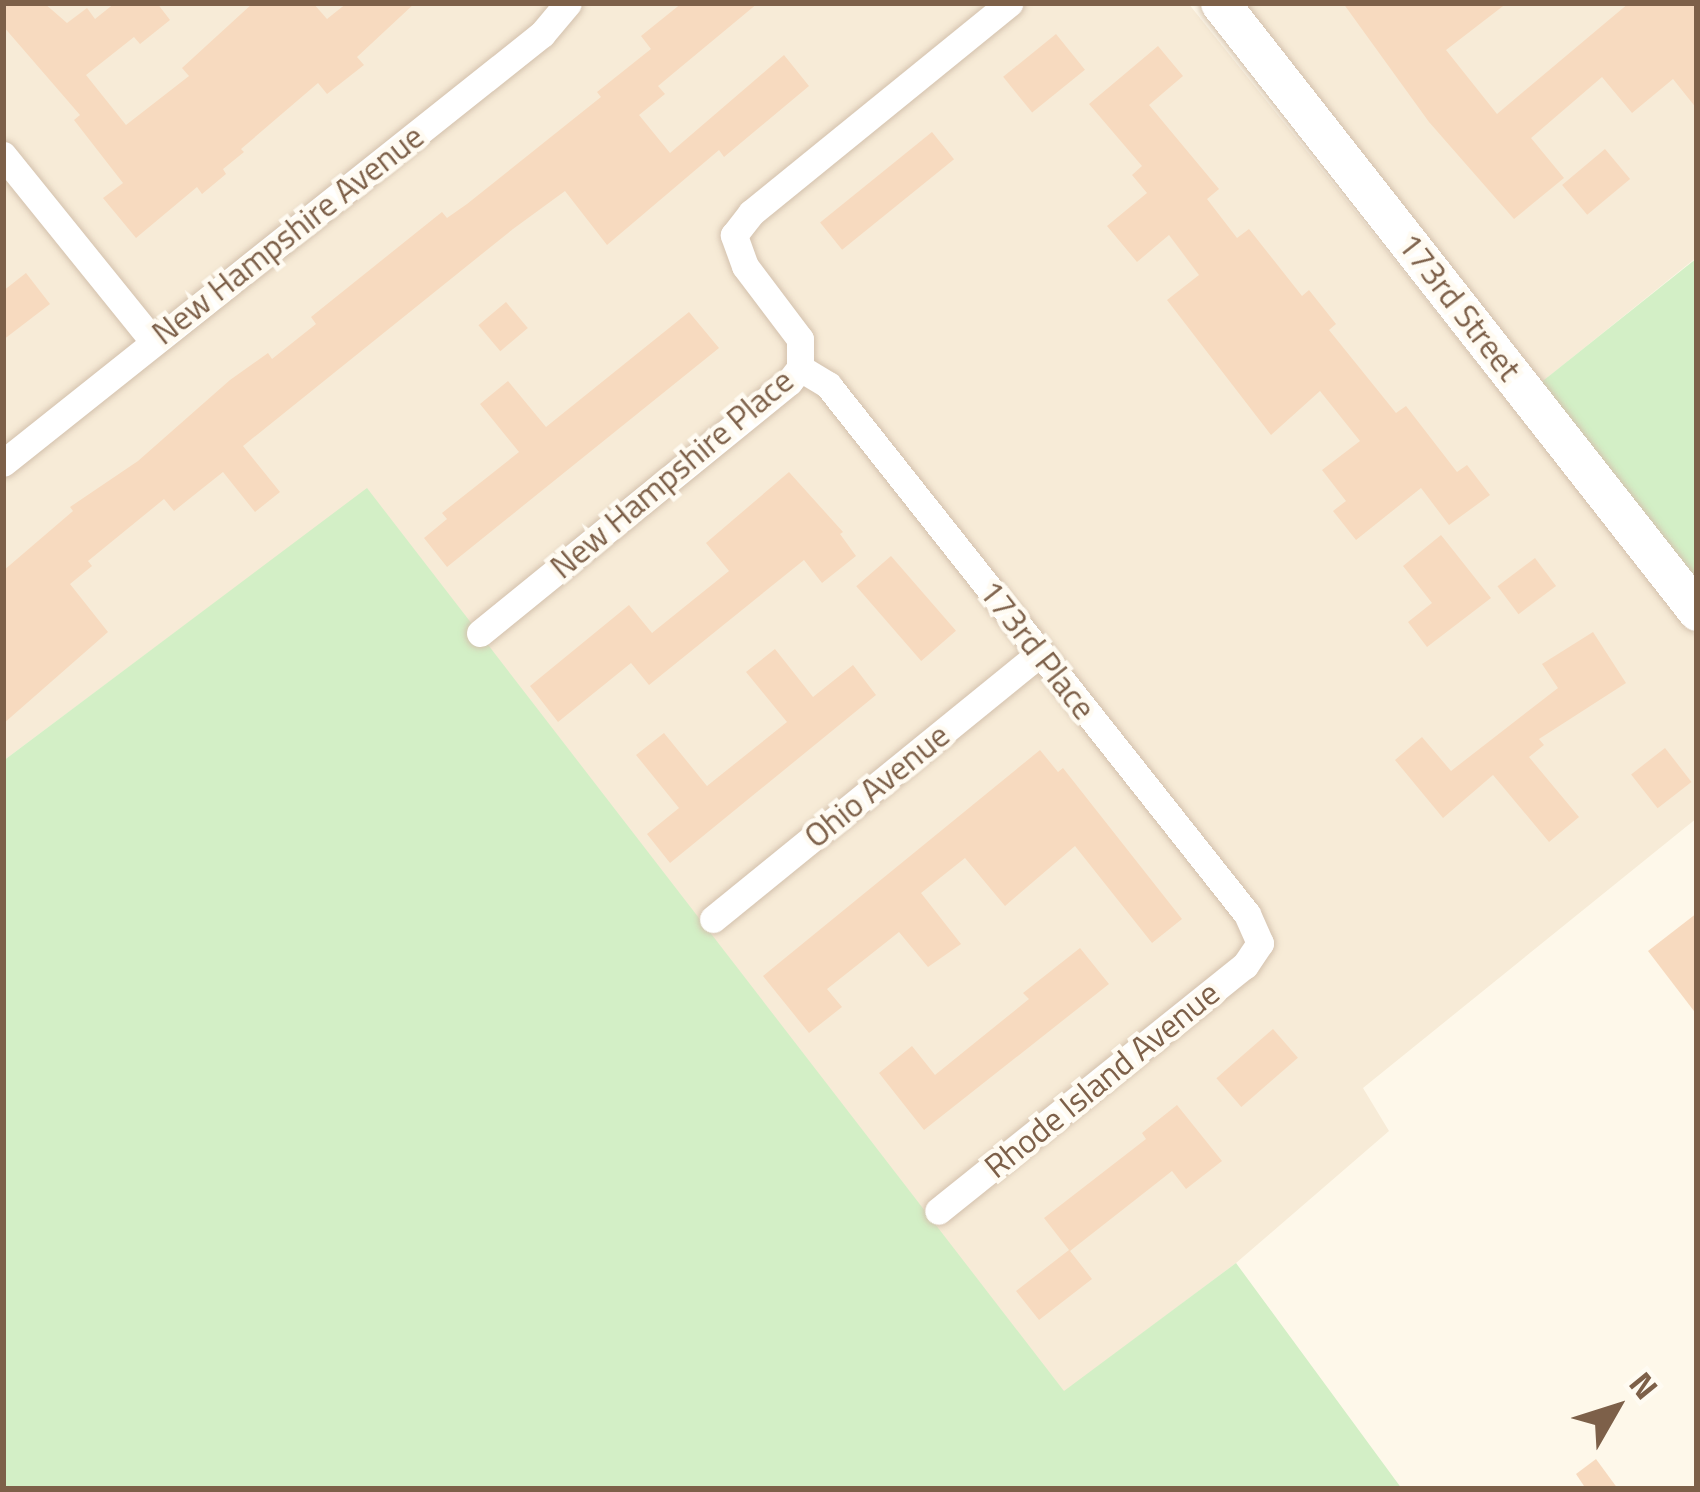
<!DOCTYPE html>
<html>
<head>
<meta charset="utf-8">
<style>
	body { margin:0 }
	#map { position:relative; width:1700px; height:1492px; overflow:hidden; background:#fef8ea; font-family:"Titillium Web",sans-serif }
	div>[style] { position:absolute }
	.residential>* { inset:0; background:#f7ebd7 }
	.green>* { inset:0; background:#d3efc6 }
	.building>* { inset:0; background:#f7dabf; transform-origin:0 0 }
	.roads { filter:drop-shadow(0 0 3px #d3c1ad) drop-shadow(0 0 3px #d3c1ad) }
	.street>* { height:27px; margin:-13.5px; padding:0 13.5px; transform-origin:13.5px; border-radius:13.5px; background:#fff }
	.secondary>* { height:39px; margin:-19.5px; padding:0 19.5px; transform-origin:19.5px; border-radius:19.5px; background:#fff }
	span { translate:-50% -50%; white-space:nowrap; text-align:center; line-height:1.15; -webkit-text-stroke:9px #fffbf2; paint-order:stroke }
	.street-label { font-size:33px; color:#7d6049 }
	.frame { position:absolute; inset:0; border:6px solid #7d6049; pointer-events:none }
	.north { position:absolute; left:1556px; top:1348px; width:120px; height:120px; -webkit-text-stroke:9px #fffbf2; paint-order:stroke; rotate:51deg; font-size:33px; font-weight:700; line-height:48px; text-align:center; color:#7d6049 }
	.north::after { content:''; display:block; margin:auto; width:42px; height:54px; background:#7d6049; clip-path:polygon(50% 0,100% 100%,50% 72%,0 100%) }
</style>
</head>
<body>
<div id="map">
	<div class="residential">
		<i style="clip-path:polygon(3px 3px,1188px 3px,1697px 638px,1697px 818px,1363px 1088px,1389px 1131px,1236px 1263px,1064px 1392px,367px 489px,3px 761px)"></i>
		<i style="clip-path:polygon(1229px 3px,1697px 3px,1697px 257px,1527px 394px)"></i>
	</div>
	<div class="green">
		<i style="clip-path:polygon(1697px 258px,1697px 583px,1539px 384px)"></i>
		<i style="clip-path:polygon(367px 488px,1064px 1391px,1236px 1263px,1402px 1489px,3px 1489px,3px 761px)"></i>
	</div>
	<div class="building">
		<i style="clip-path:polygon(3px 3px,44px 3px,67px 23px,87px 8px,95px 19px,115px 3px,157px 3px,170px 20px,140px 44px,134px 37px,86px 75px,126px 125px,189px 76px,182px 68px,253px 3px,313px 3px,327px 19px,347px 3px,415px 3px,357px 57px,364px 65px,327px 94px,318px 83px,241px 149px,244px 152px,223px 169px,226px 174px,202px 194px,197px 187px,136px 238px,103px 198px,123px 183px,74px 120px,80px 115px,3px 26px)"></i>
		<i style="clip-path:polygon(682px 3px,758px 3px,658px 86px,665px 94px,639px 115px,670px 153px,784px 55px,809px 86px,724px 157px,719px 150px,607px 245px,565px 191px,513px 229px,243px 446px,280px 492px,255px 512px,223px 472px,174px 511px,164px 499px,88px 561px,92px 566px,70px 584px,108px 632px,3px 724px,3px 571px,73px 511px,70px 507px,138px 461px,230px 380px,268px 353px,272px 359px,316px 324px,311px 317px,417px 232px,442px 212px,447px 218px,467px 204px,601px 97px,597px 92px,651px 49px,641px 36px)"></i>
		<i style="clip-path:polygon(1343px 3px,1507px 3px,1446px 50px,1497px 114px,1629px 3px,1697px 3px,1697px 109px,1673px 79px,1632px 113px,1602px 77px,1531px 138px,1564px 178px,1514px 219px,1429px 122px)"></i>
		<i style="left:1056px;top:34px;width:46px;height:68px;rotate:51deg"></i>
		<i style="clip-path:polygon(1158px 46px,1183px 76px,1149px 105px,1219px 189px,1207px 199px,1237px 238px,1249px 229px,1302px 296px,1309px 290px,1336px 324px,1329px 330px,1396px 413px,1406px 406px,1457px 472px,1467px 465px,1490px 495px,1449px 525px,1421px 488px,1356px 540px,1333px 511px,1346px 501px,1322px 470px,1360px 441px,1320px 391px,1271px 435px,1167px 300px,1199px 275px,1169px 235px,1137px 262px,1107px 226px,1147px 193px,1132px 175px,1142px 166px,1089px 104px)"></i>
		<i style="left:932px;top:132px;width:35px;height:144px;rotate:51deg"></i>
		<i style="left:1605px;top:149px;width:39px;height:56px;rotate:50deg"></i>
		<i style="clip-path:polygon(26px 273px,50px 304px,3px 340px,3px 291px)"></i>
		<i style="left:506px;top:302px;width:34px;height:36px;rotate:50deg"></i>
		<i style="clip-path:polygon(689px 312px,719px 348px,447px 567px,424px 538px,447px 519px,442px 513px,519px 452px,480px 404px,508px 381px,546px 427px)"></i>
		<i style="clip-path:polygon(789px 472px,843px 532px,840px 534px,856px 556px,822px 583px,804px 560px,649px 685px,631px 663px,558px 722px,530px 686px,629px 605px,652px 633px,729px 571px,706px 543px)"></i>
		<i style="clip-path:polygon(1441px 535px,1491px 598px,1427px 647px,1408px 622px,1432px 603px,1403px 566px)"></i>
		<i style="left:891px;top:556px;width:99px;height:46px;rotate:49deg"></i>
		<i style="left:1535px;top:558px;width:35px;height:47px;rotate:53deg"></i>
		<i style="clip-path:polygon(1593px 632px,1626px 683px,1539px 739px,1544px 745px,1529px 757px,1579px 817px,1549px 842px,1493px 775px,1443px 818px,1395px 760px,1422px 737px,1451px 771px,1558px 688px,1542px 664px)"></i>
		<i style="clip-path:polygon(775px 649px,813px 697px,853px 665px,876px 695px,670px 863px,647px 834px,679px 808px,636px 755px,664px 733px,707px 786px,787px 722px,746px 672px)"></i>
		<i style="left:1665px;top:748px;width:43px;height:43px;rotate:52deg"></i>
		<i style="clip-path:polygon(1040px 750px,1058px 772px,1063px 768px,1182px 919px,1152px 943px,1075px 846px,1005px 906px,965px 858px,921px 893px,961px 944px,928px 967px,899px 932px,827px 989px,842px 1007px,809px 1033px,763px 976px)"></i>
		<i style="clip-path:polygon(1697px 913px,1697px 1015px,1648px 951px)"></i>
		<i style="clip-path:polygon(1080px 948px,1109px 984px,924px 1130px,879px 1073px,912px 1046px,935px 1075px,1029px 999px,1023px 993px)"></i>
		<i style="left:1273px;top:1029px;width:38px;height:75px;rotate:49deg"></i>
		<i style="clip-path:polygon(1177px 1105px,1222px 1161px,1186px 1189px,1172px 1171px,1070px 1251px,1092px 1279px,1039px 1320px,1016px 1291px,1069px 1250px,1044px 1218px,1146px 1139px,1142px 1133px)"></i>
		<i style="clip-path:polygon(1596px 1459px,1618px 1489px,1586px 1489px,1576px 1474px)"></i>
	</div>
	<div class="roads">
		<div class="street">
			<i style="left:3px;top:155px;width:240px;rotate:51.1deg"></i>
			<i style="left:800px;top:368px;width:33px;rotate:31deg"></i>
			<i style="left:828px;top:385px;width:675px;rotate:51.62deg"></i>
			<i style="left:1247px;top:914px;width:32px;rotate:66deg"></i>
			<i style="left:1260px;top:943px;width:27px;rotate:124deg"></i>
			<i style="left:1245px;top:965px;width:393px;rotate:141.3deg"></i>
			<i style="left:3px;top:463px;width:689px;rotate:-38.52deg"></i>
			<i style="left:542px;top:34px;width:40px;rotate:-50deg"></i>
			<i style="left:480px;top:633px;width:398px;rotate:-39.1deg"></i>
			<i style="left:789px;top:382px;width:18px;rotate:-52deg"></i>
			<i style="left:800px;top:368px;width:29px;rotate:-90deg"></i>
			<i style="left:800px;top:339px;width:91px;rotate:-127deg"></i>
			<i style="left:745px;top:266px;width:33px;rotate:-110deg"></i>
			<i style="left:734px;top:235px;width:28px;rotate:-52deg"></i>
			<i style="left:751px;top:213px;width:333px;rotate:-39.1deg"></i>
			<i style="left:713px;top:919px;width:422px;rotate:-39.1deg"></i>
		</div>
		<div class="secondary">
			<i style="left:1220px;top:3px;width:773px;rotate:51.88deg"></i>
		</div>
	</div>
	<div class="street-label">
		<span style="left:288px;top:235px;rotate:-38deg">New Hampshire Avenue</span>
		<span style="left:1459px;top:307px;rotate:52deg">173rd Street</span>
		<span style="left:672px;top:474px;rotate:-40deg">New Hampshire Place</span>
		<span style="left:1037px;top:650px;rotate:52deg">173rd Place</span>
		<span style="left:877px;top:786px;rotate:-39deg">Ohio Avenue</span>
		<span style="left:1102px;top:1080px;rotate:-39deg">Rhode Island Avenue</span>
	</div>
	<div class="frame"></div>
	<div class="north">N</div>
</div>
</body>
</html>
